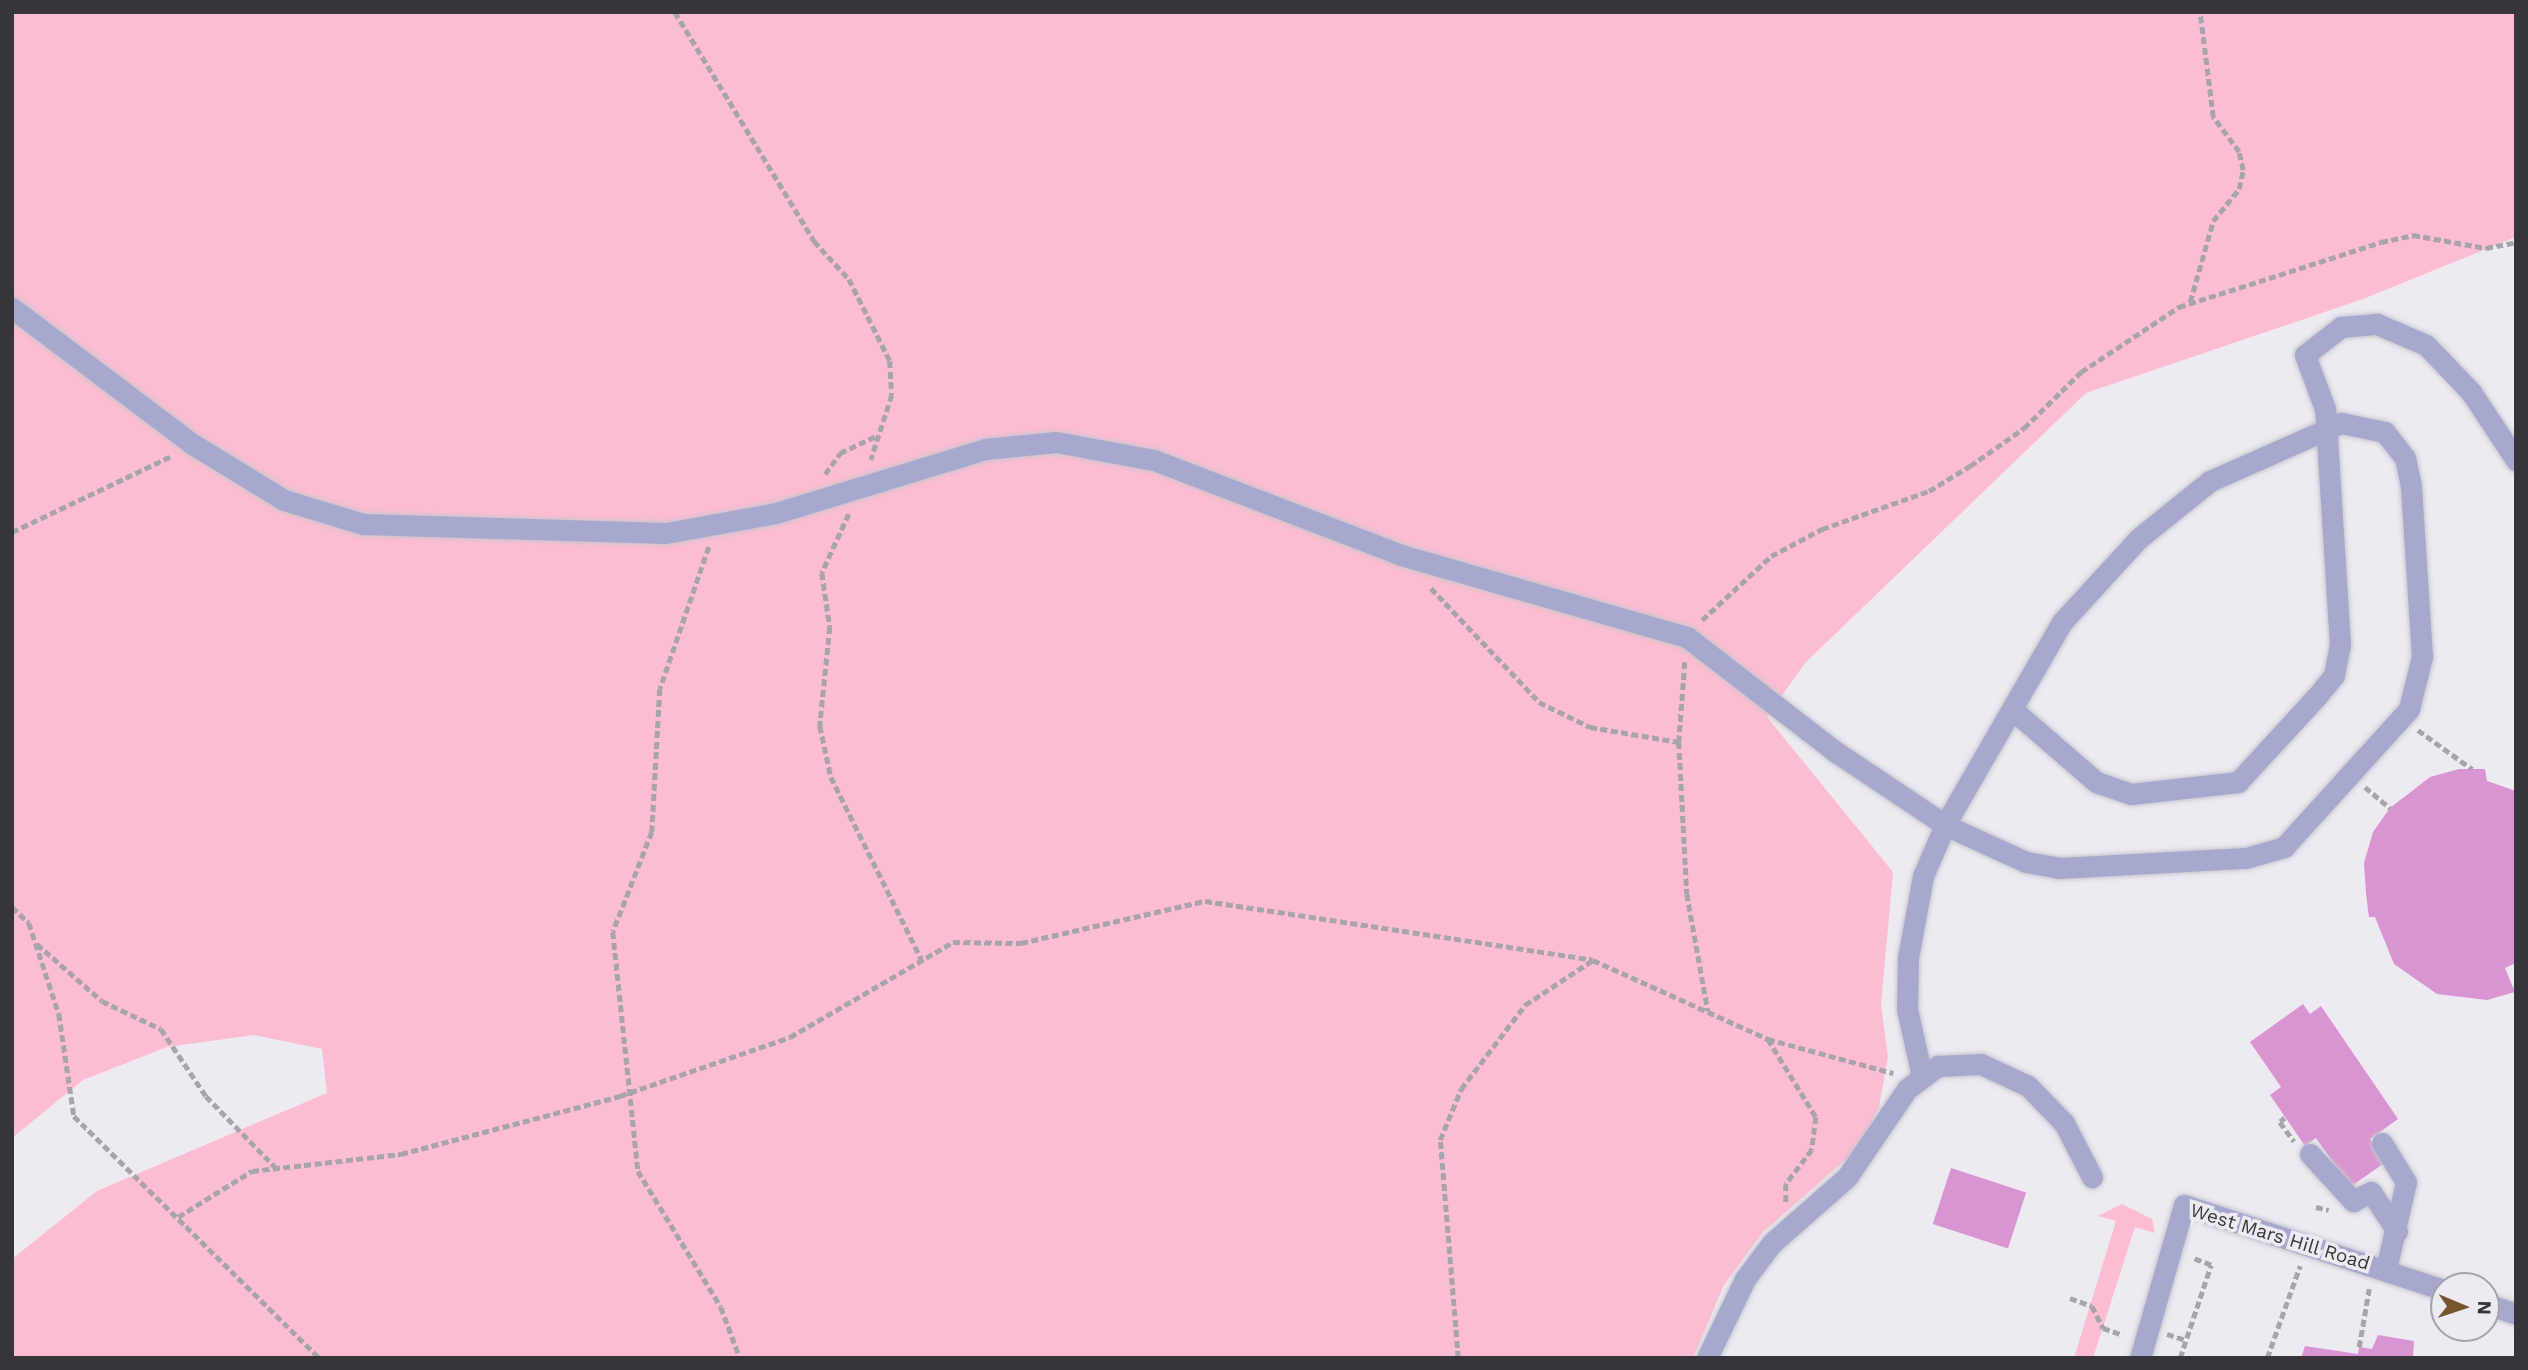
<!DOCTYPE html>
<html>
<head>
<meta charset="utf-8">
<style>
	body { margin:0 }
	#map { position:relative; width:2528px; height:1370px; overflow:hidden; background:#edeaf2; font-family:"Work Sans",sans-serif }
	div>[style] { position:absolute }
	.green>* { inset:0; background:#fcbdd3 }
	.building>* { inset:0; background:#d995d1; transform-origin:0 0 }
	.path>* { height:4.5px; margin-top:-2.25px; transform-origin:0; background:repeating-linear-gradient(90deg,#a7a4ab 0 7px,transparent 0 10.5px) }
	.roads { filter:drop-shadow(0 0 2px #c9c6cd) drop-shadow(0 0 2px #c9c6cd) }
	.minor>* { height:21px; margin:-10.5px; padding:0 10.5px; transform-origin:10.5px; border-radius:10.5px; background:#a6a9cd }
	span { translate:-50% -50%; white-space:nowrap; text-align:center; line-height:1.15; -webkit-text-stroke:7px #edeaf2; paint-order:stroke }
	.street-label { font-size:19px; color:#373539 }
	.frame { position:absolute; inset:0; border:14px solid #373539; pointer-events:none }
	.north { position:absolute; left:2430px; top:1272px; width:70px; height:70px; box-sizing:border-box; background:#edeaf2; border:2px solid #a4a2a8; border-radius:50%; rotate:92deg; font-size:19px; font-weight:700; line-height:28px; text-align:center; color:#373539 }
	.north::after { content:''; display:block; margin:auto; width:24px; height:32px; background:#77562d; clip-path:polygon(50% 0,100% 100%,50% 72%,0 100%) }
</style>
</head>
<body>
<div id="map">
	<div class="green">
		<i style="clip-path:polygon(12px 12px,2516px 12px,2516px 237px,2363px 299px,2086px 393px,1805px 663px,1767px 717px,1893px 872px,1881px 1004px,1888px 1057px,1879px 1107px,1858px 1149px,1762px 1233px,1724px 1285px,1693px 1358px,12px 1358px,12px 1259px,97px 1191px,327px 1093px,322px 1049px,254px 1035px,167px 1047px,83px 1080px,12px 1138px)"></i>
		<i style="clip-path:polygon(2122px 1204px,2152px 1219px,2155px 1233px,2135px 1227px,2093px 1358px,2074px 1358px,2116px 1221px,2098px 1216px)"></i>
	</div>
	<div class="building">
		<i style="clip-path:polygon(2459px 769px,2485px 769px,2487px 781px,2516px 791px,2516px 963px,2505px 968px,2515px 992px,2487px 1000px,2437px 994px,2394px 964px,2375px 917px,2369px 917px,2366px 894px,2364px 863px,2373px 832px,2390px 808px,2430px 777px)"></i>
		<i style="clip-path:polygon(2303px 1004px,2310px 1014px,2321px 1006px,2398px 1119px,2370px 1139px,2386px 1162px,2350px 1187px,2316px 1138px,2305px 1146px,2270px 1095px,2281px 1087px,2250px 1042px)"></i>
		<i style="left:1951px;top:1168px;width:79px;height:59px;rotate:18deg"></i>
		<i style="clip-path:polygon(2378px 1335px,2414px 1341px,2413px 1358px,2301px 1358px,2305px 1346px,2358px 1354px,2359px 1347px,2372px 1349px)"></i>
	</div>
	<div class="path">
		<i style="left:675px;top:12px;width:268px;rotate:58.7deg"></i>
		<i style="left:814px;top:241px;width:52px;rotate:47.4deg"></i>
		<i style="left:849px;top:279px;width:92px;rotate:63.4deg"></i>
		<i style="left:890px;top:361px;width:34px;rotate:87deg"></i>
		<i style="left:892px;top:395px;width:68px;rotate:107.9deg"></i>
		<i style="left:2190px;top:302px;width:84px;rotate:-74.1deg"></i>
		<i style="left:2213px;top:221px;width:41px;rotate:-50.9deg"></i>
		<i style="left:2239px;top:189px;width:19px;rotate:-78deg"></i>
		<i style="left:2243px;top:170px;width:18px;rotate:-103deg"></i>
		<i style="left:2239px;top:152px;width:44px;rotate:-126.6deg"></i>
		<i style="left:2213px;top:117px;width:106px;rotate:-97.1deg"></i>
		<i style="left:825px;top:474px;width:26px;rotate:-54deg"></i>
		<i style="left:840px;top:453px;width:42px;rotate:-25.3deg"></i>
		<i style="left:849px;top:514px;width:65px;rotate:114.6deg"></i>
		<i style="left:822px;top:573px;width:55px;rotate:81.6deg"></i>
		<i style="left:830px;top:627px;width:100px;rotate:95.8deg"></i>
		<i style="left:820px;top:726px;width:52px;rotate:77.8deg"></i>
		<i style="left:831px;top:777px;width:204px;rotate:63.6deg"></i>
		<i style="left:12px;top:532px;width:176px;rotate:-25.5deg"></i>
		<i style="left:709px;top:547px;width:150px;rotate:109deg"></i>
		<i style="left:660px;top:689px;width:143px;rotate:93.2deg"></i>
		<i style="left:652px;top:832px;width:107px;rotate:111.3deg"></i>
		<i style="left:613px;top:932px;width:240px;rotate:84deg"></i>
		<i style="left:638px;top:1171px;width:159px;rotate:58.6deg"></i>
		<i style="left:721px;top:1307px;width:54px;rotate:69.6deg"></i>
		<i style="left:1431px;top:588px;width:157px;rotate:46.5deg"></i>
		<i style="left:1539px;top:702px;width:57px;rotate:26.1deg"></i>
		<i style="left:1590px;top:727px;width:90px;rotate:9.6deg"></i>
		<i style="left:1702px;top:620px;width:94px;rotate:-42.8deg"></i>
		<i style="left:1771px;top:556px;width:58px;rotate:-27.9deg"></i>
		<i style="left:1822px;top:529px;width:114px;rotate:-19.6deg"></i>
		<i style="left:1929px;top:491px;width:48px;rotate:-31.4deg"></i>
		<i style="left:1970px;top:466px;width:66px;rotate:-35.1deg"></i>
		<i style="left:2024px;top:428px;width:80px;rotate:-44.5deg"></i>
		<i style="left:2081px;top:372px;width:118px;rotate:-33.6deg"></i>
		<i style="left:2179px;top:307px;width:212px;rotate:-17.8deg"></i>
		<i style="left:2381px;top:242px;width:33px;rotate:-12deg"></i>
		<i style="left:2413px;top:235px;width:74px;rotate:10.1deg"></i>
		<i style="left:2486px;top:248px;width:31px;rotate:-11deg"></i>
		<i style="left:1685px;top:662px;width:80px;rotate:94.3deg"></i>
		<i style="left:1679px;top:742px;width:152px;rotate:87deg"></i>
		<i style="left:1687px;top:894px;width:119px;rotate:79.8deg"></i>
		<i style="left:2418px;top:730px;width:67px;rotate:35.8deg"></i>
		<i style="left:2365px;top:787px;width:33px;rotate:40deg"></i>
		<i style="left:12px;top:907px;width:23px;rotate:43deg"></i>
		<i style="left:29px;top:923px;width:96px;rotate:71.8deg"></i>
		<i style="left:59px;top:1014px;width:103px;rotate:81.6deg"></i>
		<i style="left:74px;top:1116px;width:344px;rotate:44.6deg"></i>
		<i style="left:37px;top:944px;width:86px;rotate:41.2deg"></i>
		<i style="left:102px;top:1001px;width:65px;rotate:25.4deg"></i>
		<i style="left:161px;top:1029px;width:81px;rotate:56.1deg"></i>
		<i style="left:206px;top:1096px;width:100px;rotate:45.8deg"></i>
		<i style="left:1768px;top:1039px;width:130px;rotate:15.2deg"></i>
		<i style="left:2285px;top:1118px;width:6px;rotate:141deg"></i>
		<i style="left:2280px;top:1122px;width:24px;rotate:54deg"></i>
		<i style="left:2316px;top:1207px;width:13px;rotate:13deg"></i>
		<i style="left:178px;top:1217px;width:87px;rotate:-31.9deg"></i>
		<i style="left:252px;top:1171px;width:150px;rotate:-6.5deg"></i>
		<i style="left:401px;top:1154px;width:227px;rotate:-14.8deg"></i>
		<i style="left:620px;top:1096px;width:180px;rotate:-19.1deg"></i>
		<i style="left:790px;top:1037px;width:189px;rotate:-30.2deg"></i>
		<i style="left:953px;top:942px;width:68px;rotate:0.8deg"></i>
		<i style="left:1021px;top:943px;width:189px;rotate:-12.9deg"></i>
		<i style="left:1205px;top:901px;width:392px;rotate:8.6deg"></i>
		<i style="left:1593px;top:960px;width:192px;rotate:24.3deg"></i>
		<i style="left:1768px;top:1039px;width:92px;rotate:58.4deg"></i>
		<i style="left:1816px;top:1117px;width:33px;rotate:97deg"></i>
		<i style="left:1812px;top:1150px;width:43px;rotate:127.4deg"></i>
		<i style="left:1786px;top:1184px;width:19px;rotate:90deg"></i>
		<i style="left:2070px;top:1298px;width:23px;rotate:20deg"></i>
		<i style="left:2092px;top:1306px;width:25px;rotate:63deg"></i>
		<i style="left:2103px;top:1328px;width:21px;rotate:19deg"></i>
		<i style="left:2167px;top:1334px;width:20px;rotate:18deg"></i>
		<i style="left:2359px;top:1347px;width:59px;rotate:-80.2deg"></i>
		<i style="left:1458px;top:1358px;width:219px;rotate:-94.7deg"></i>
		<i style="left:1440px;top:1140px;width:55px;rotate:-67.6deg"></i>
		<i style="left:1461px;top:1089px;width:106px;rotate:-52.7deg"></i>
		<i style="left:1525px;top:1005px;width:82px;rotate:-33.5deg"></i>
		<i style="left:2180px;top:1358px;width:98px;rotate:-71.6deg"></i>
		<i style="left:2211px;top:1265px;width:20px;rotate:-160deg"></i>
		<i style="left:2267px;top:1358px;width:98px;rotate:-70.3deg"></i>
	</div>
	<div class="roads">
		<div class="minor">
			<i style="left:12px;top:308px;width:228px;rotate:37deg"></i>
			<i style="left:194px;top:445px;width:105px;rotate:31.4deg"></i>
			<i style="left:284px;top:500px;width:83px;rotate:16.9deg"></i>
			<i style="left:363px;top:524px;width:303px;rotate:1.7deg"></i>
			<i style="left:666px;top:533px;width:112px;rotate:-10.3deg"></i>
			<i style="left:776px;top:513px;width:219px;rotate:-17deg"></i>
			<i style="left:985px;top:449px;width:71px;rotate:-5.6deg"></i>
			<i style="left:1056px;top:442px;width:100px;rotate:10.4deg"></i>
			<i style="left:1154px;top:460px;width:265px;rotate:21deg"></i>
			<i style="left:1401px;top:555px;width:298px;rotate:16deg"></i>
			<i style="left:1687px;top:637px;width:185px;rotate:37.7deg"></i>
			<i style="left:1833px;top:750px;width:135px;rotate:33.8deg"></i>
			<i style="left:1945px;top:825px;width:89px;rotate:24.6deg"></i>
			<i style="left:2026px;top:862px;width:34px;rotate:10deg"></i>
			<i style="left:2059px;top:868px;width:187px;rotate:-3.1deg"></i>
			<i style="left:2246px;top:858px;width:40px;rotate:-16deg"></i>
			<i style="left:2284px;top:847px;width:186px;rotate:-47.8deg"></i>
			<i style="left:2409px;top:709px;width:54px;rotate:-76deg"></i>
			<i style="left:2422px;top:657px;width:171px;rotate:-93.7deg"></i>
			<i style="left:2411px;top:486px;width:29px;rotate:-102deg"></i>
			<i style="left:2405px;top:458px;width:33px;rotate:-128deg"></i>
			<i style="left:2385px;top:432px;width:45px;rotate:-168.4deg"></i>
			<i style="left:2341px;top:423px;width:143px;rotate:156.1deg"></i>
			<i style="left:2210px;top:481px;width:91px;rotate:141.2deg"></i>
			<i style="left:2139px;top:538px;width:114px;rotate:132.5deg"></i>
			<i style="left:2062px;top:622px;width:234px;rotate:120deg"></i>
			<i style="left:1945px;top:825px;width:56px;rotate:113.3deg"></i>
			<i style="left:1923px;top:876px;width:83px;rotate:100.4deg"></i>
			<i style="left:1908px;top:958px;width:51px;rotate:91.1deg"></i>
			<i style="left:1907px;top:1009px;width:69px;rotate:77.4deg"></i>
			<i style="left:2013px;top:710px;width:110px;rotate:40.9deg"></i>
			<i style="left:2096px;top:782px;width:37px;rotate:19deg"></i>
			<i style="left:2131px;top:794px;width:108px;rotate:-6.4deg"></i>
			<i style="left:2238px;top:782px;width:118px;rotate:-47.4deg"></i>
			<i style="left:2318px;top:695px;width:26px;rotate:-51deg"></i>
			<i style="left:2334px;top:675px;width:31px;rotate:-79deg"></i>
			<i style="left:2340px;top:645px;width:236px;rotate:-93.6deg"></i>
			<i style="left:2325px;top:409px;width:58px;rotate:-110.3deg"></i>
			<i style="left:2305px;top:355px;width:46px;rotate:-37.9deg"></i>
			<i style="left:2341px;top:327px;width:36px;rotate:-5deg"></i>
			<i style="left:2377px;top:324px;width:53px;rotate:23.2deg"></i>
			<i style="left:2426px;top:345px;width:65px;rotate:46.2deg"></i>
			<i style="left:2471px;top:392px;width:82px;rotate:56.5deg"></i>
			<i style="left:2382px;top:1143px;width:46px;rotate:58.4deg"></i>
			<i style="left:2406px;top:1182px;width:89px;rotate:102.9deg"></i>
			<i style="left:2310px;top:1154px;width:64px;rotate:47.5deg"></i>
			<i style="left:2353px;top:1201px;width:20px;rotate:-27deg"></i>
			<i style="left:2371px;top:1192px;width:47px;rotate:56.3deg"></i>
			<i style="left:2486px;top:1304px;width:32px;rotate:18deg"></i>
			<i style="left:1707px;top:1358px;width:88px;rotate:-64.3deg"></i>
			<i style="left:1745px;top:1279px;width:45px;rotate:-53.1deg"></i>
			<i style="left:1772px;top:1243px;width:100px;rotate:-41.3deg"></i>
			<i style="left:1847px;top:1177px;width:107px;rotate:-55.7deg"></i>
			<i style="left:1907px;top:1089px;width:39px;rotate:-37deg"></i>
			<i style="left:1938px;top:1066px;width:43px;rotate:-2.7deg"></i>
			<i style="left:1981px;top:1064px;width:52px;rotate:25.1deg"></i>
			<i style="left:2028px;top:1086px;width:52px;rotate:45.8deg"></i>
			<i style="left:2064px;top:1123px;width:61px;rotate:62.6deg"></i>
			<i style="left:2140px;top:1358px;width:159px;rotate:-74deg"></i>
			<i style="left:2184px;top:1205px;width:274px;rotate:18.1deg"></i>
		</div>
	</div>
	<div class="street-label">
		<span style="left:2280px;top:1237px;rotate:17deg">West Mars Hill Road</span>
	</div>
	<div class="frame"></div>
	<div class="north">N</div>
</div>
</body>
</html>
